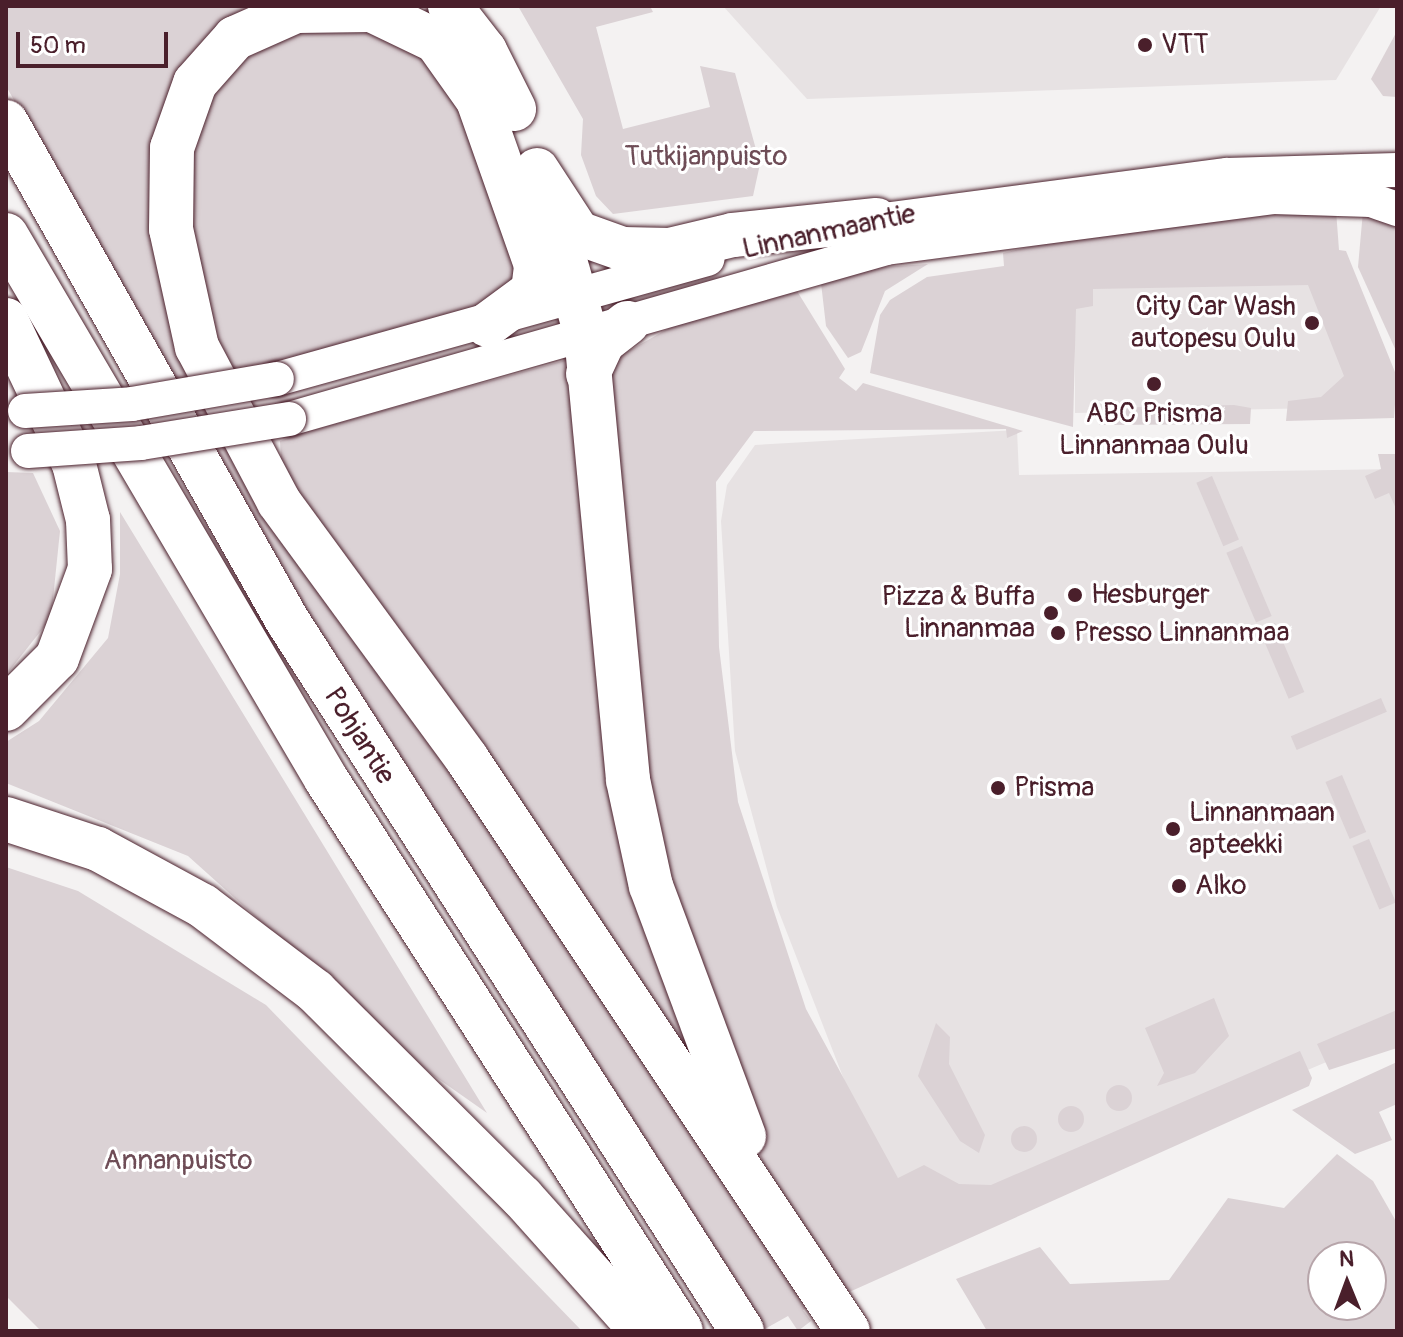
<!DOCTYPE html>
<html>
<head>
<meta charset="utf-8">
<style>
	body { margin:0 }
	#map { position:relative; width:1403px; height:1337px; overflow:hidden; background:#f4f2f2; font-family:Pangolin,sans-serif }
	div>[style] { position:absolute }
	.built>* { inset:0; background:#e7e2e3 }
	.green>* { inset:0; background:#dbd2d5; transform-origin:0 0 }
	.round { border-radius:50% }
	.roads { filter:drop-shadow(0 0 2px #4a1f2b) drop-shadow(0 0 2px #4a1f2b) }
	.secondary>* { height:34px; margin:-17px; padding:0 17px; transform-origin:17px; border-radius:17px; background:#fff }
	.motorway>* { height:44px; margin:-22px; padding:0 22px; transform-origin:22px; border-radius:22px; background:#fff }
	.bridges { filter:drop-shadow(0 0 2px #4a1f2b) drop-shadow(0 0 2px #4a1f2b) }
	.secondary-bridge>* { height:34px; margin:-17px; padding:0 17px; transform-origin:17px; border-radius:17px; background:#fff }
	.dots>* { width:22px; height:22px; translate:-50% -50%; box-sizing:border-box; border:4px solid #fff; border-radius:50% }
	span { translate:-50% -50%; white-space:nowrap; text-align:center; line-height:1.15; -webkit-text-stroke:6px #fff; paint-order:stroke }
	.poi-label { font-size:28px; color:#4a1f2b }
	.left { translate:0 -50%; text-align:left }
	.right { translate:-100% -50%; text-align:right }
	.park-label { font-size:28px; color:#6e4c56 }
	.street-label { font-size:28px; color:#4a1f2b }
	.frame { position:absolute; inset:0; border:8px solid #4a1f2b; pointer-events:none }
	.north { position:absolute; left:1307px; top:1241px; width:80px; height:80px; box-sizing:border-box; background:#fff; border:2px solid #b7a5aa; border-radius:50%; rotate:359deg; font-size:22px; font-weight:700; line-height:32px; text-align:center; color:#4a1f2b }
	.north::after { content:''; display:block; margin:auto; width:28px; height:36px; background:#4a1f2b; clip-path:polygon(50% 0,100% 100%,50% 72%,0 100%) }
	.scale { position:absolute; left:16px; top:32px; width:152px; height:36px; box-sizing:border-box; border:4px solid #4a1f2b; border-top:0; padding-left:10px; font-size:24px; line-height:28px; white-space:nowrap; color:#4a1f2b; -webkit-text-stroke:6px #fff; paint-order:stroke }
</style>
</head>
<body>
<div id="map">
	<div class="built">
		<i style="clip-path:polygon(723px 6px,1381px 6px,1336px 80px,807px 99px)"></i>
		<i style="clip-path:polygon(1310px 282px,1369px 407px,1075px 413px,1075px 288px)"></i>
		<i style="clip-path:polygon(1017px 430px,1019px 475px,1397px 469px,1397px 1032px,928px 1231px,850px 1095px,777px 907px,735px 751px,721px 521px,727px 485px,755px 445px)"></i>
	</div>
	<div class="green">
		<i style="clip-path:polygon(6px 6px,281px 6px,206px 55px,175px 295px,461px 762px,813px 1304px,803px 1310px,811px 1321px,798px 1331px,788px 1316px,763px 1330px,530px 978px,236px 495px,6px 86px)"></i>
		<i style="clip-path:polygon(518px 6px,650px 6px,653px 12px,596px 27px,623px 129px,710px 107px,700px 66px,735px 73px,760px 164px,753px 196px,613px 214px,596px 196px,581px 155px,583px 119px)"></i>
		<i style="clip-path:polygon(301px 22px,411px 38px,456px 85px,522px 277px,480px 306px,318px 355px,221px 374px,182px 227px,197px 111px,238px 49px)"></i>
		<i style="clip-path:polygon(1397px 31px,1397px 97px,1383px 96px,1371px 79px)"></i>
		<i style="clip-path:polygon(1336px 210px,1339px 250px,1346px 251px,1397px 377px,1394px 418px,1286px 421px,1288px 401px,1321px 397px,1344px 376px,1308px 285px,1093px 289px,1093px 306px,1076px 309px,1073px 427px,870px 373px,880px 315px,890px 300px,927px 277px,1004px 266px,1003px 253px,1059px 240px,1224px 215px)"></i>
		<i style="clip-path:polygon(1363px 211px,1397px 224px,1397px 353px,1358px 267px)"></i>
		<i style="clip-path:polygon(928px 264px,885px 291px,861px 352px,848px 358px,826px 326px,821px 283px,882px 267px)"></i>
		<i style="clip-path:polygon(797px 291px,845px 369px,839px 378px,856px 391px,863px 383px,1023px 431px,1007px 438px,1006px 429px,754px 431px,716px 482px,719px 647px,738px 802px,806px 1009px,898px 1178px,924px 1165px,959px 1184px,991px 1185px,1300px 1051px,1312px 1078px,1309px 1086px,847px 1293px,787px 1210px,763px 1162px,658px 880px,602px 366px,671px 327px)"></i>
		<i style="clip-path:polygon(573px 358px,606px 692px,714px 1104px,266px 465px,281px 458px,280px 441px,302px 433px)"></i>
		<i style="clip-path:polygon(1234px 405px,1251px 408px,1250px 424px,1099px 425px,1103px 408px)"></i>
		<i style="clip-path:polygon(1378px 454px,1397px 454px,1397px 511px,1389px 493px,1375px 499px,1365px 476px,1381px 469px)"></i>
		<i style="clip-path:polygon(6px 472px,33px 473px,60px 531px,51px 618px,6px 675px)"></i>
		<i style="left:1212px;top:476px;width:69px;height:17px;rotate:67deg"></i>
		<i style="clip-path:polygon(120px 512px,487px 1113px,430px 1073px,188px 856px,6px 783px,6px 742px,39px 721px,108px 638px,120px 574px)"></i>
		<i style="left:1242px;top:546px;width:76px;height:17px;rotate:67deg"></i>
		<i style="left:1275px;top:623px;width:75px;height:17px;rotate:67deg"></i>
		<i style="left:1381px;top:698px;width:15px;height:98px;rotate:67deg"></i>
		<i style="left:1342px;top:775px;width:62px;height:18px;rotate:67deg"></i>
		<i style="left:1369px;top:839px;width:69px;height:18px;rotate:67deg"></i>
		<i style="clip-path:polygon(6px 867px,78px 891px,266px 1005px,582px 1331px,41px 1331px,6px 1296px)"></i>
		<i style="clip-path:polygon(1214px 998px,1229px 1036px,1195px 1073px,1157px 1086px,1164px 1073px,1145px 1028px)"></i>
		<i style="clip-path:polygon(1397px 1010px,1397px 1048px,1329px 1070px,1317px 1044px)"></i>
		<i style="clip-path:polygon(936px 1023px,950px 1037px,949px 1064px,985px 1135px,979px 1153px,960px 1141px,918px 1076px)"></i>
		<i style="clip-path:polygon(1397px 1062px,1397px 1104px,1379px 1112px,1392px 1140px,1355px 1154px,1292px 1110px)"></i>
		<i class="round" style="left:1106px;top:1085px;width:26px;height:26px"></i>
		<i class="round" style="left:1058px;top:1106px;width:26px;height:26px"></i>
		<i class="round" style="left:1011px;top:1126px;width:26px;height:26px"></i>
		<i style="clip-path:polygon(evenodd,1337px 1154px,1373px 1181px,1397px 1223px,1397px 1331px,987px 1331px,956px 1279px,1040px 1247px,1070px 1284px,1169px 1280px,1228px 1198px,1284px 1208px,1337px 1154px,1323px 1257px,1371px 1257px,1371px 1305px,1323px 1305px,1323px 1257px)"></i>
	</div>
	<div class="roads">
		<div class="secondary">
			<i style="left:853px;top:224px;width:377px;rotate:-7.5deg"></i>
			<i style="left:1227px;top:175px;width:170px;rotate:-1.7deg"></i>
			<i style="left:277px;top:379px;width:447px;rotate:-15.6deg"></i>
			<i style="left:289px;top:419px;width:621px;rotate:-15.98deg"></i>
			<i style="left:886px;top:248px;width:390px;rotate:-7.5deg"></i>
			<i style="left:1273px;top:197px;width:98px;rotate:1.8deg"></i>
			<i style="left:1371px;top:200px;width:28px;rotate:19deg"></i>
		</div>
		<div class="motorway">
			<i style="left:450px;top:6px;width:57px;rotate:52.1deg"></i>
			<i style="left:485px;top:51px;width:65px;rotate:63.4deg"></i>
			<i style="left:6px;top:122px;width:572px;rotate:60.57deg"></i>
			<i style="left:287px;top:620px;width:844px;rotate:57.38deg"></i>
			<i style="left:537px;top:170px;width:75px;rotate:56.9deg"></i>
			<i style="left:578px;top:233px;width:48px;rotate:19.6deg"></i>
			<i style="left:623px;top:249px;width:47px;rotate:1.2deg"></i>
			<i style="left:670px;top:250px;width:65px;rotate:-13.4deg"></i>
			<i style="left:733px;top:235px;width:144px;rotate:-6deg"></i>
			<i style="left:551px;top:211px;width:129px;rotate:74.2deg"></i>
			<i style="left:586px;top:335px;width:447px;rotate:84.6deg"></i>
			<i style="left:628px;top:780px;width:108px;rotate:77.8deg"></i>
			<i style="left:651px;top:886px;width:267px;rotate:69.6deg"></i>
			<i style="left:6px;top:235px;width:631px;rotate:59.53deg"></i>
			<i style="left:326px;top:779px;width:656px;rotate:57.25deg"></i>
			<i style="left:6px;top:320px;width:159px;rotate:64.7deg"></i>
			<i style="left:74px;top:464px;width:58px;rotate:76deg"></i>
			<i style="left:88px;top:520px;width:49px;rotate:87.7deg"></i>
			<i style="left:90px;top:569px;width:95px;rotate:110.3deg"></i>
			<i style="left:57px;top:658px;width:72px;rotate:135deg"></i>
			<i style="left:487px;top:325px;width:57px;rotate:-36.5deg"></i>
			<i style="left:533px;top:291px;width:26px;rotate:-83deg"></i>
			<i style="left:536px;top:265px;width:175px;rotate:-109.4deg"></i>
			<i style="left:478px;top:100px;width:72px;rotate:-125.4deg"></i>
			<i style="left:436px;top:41px;width:71px;rotate:-154.2deg"></i>
			<i style="left:372px;top:10px;width:76px;rotate:179.2deg"></i>
			<i style="left:296px;top:11px;width:67px;rotate:156.1deg"></i>
			<i style="left:235px;top:38px;width:60px;rotate:131.6deg"></i>
			<i style="left:195px;top:83px;width:69px;rotate:109.5deg"></i>
			<i style="left:172px;top:148px;width:81px;rotate:90.7deg"></i>
			<i style="left:171px;top:229px;width:121px;rotate:77.6deg"></i>
			<i style="left:197px;top:347px;width:175px;rotate:62.1deg"></i>
			<i style="left:279px;top:502px;width:318px;rotate:53.8deg"></i>
			<i style="left:467px;top:759px;width:687px;rotate:56.33deg"></i>
			<i style="left:588px;top:374px;width:35px;rotate:-65deg"></i>
			<i style="left:603px;top:342px;width:31px;rotate:-38deg"></i>
			<i style="left:6px;top:819px;width:97px;rotate:18.1deg"></i>
			<i style="left:98px;top:849px;width:119px;rotate:28.5deg"></i>
			<i style="left:203px;top:906px;width:141px;rotate:37.2deg"></i>
			<i style="left:315px;top:991px;width:292px;rotate:44.9deg"></i>
			<i style="left:522px;top:1197px;width:180px;rotate:48.2deg"></i>
		</div>
	</div>
	<div class="bridges">
		<div class="secondary-bridge">
			<i style="left:25px;top:411px;width:107px;rotate:-3.7deg"></i>
			<i style="left:132px;top:404px;width:147px;rotate:-9.8deg"></i>
			<i style="left:28px;top:451px;width:113px;rotate:-4deg"></i>
			<i style="left:141px;top:443px;width:150px;rotate:-9.2deg"></i>
		</div>
	</div>
	<div class="dots">
		<i style="left:1145px;top:45px;background:#4a1f2b"></i>
		<i style="left:1312px;top:323px;background:#4a1f2b"></i>
		<i style="left:1154px;top:384px;background:#4a1f2b"></i>
		<i style="left:1075px;top:595px;background:#4a1f2b"></i>
		<i style="left:1051px;top:613px;background:#4a1f2b"></i>
		<i style="left:1058px;top:633px;background:#4a1f2b"></i>
		<i style="left:998px;top:788px;background:#4a1f2b"></i>
		<i style="left:1173px;top:829px;background:#4a1f2b"></i>
		<i style="left:1179px;top:886px;background:#4a1f2b"></i>
	</div>
	<div class="poi-label">
		<span class="left" style="left:1161px;top:45px">VTT</span>
		<span class="right" style="left:1296px;top:323px">City Car Wash<br>autopesu Oulu</span>
		<span style="left:1154px;top:430px">ABC Prisma<br>Linnanmaa Oulu</span>
		<span class="left" style="left:1091px;top:595px">Hesburger</span>
		<span class="right" style="left:1035px;top:613px">Pizza &amp; Buffa<br>Linnanmaa</span>
		<span class="left" style="left:1074px;top:633px">Presso Linnanmaa</span>
		<span class="left" style="left:1014px;top:788px">Prisma</span>
		<span class="left" style="left:1189px;top:829px">Linnanmaan<br>apteekki</span>
		<span class="left" style="left:1195px;top:886px">Alko</span>
	</div>
	<div class="park-label">
		<span style="left:706px;top:157px">Tutkijanpuisto</span>
		<span style="left:178px;top:1161px">Annanpuisto</span>
	</div>
	<div class="street-label">
		<span style="left:829px;top:232px;rotate:-12deg">Linnanmaantie</span>
		<span style="left:359px;top:736px;rotate:58deg">Pohjantie</span>
	</div>
	<div class="frame"></div>
	<div class="north">N</div>
	<div class="scale">50 m</div>
</div>
</body>
</html>
